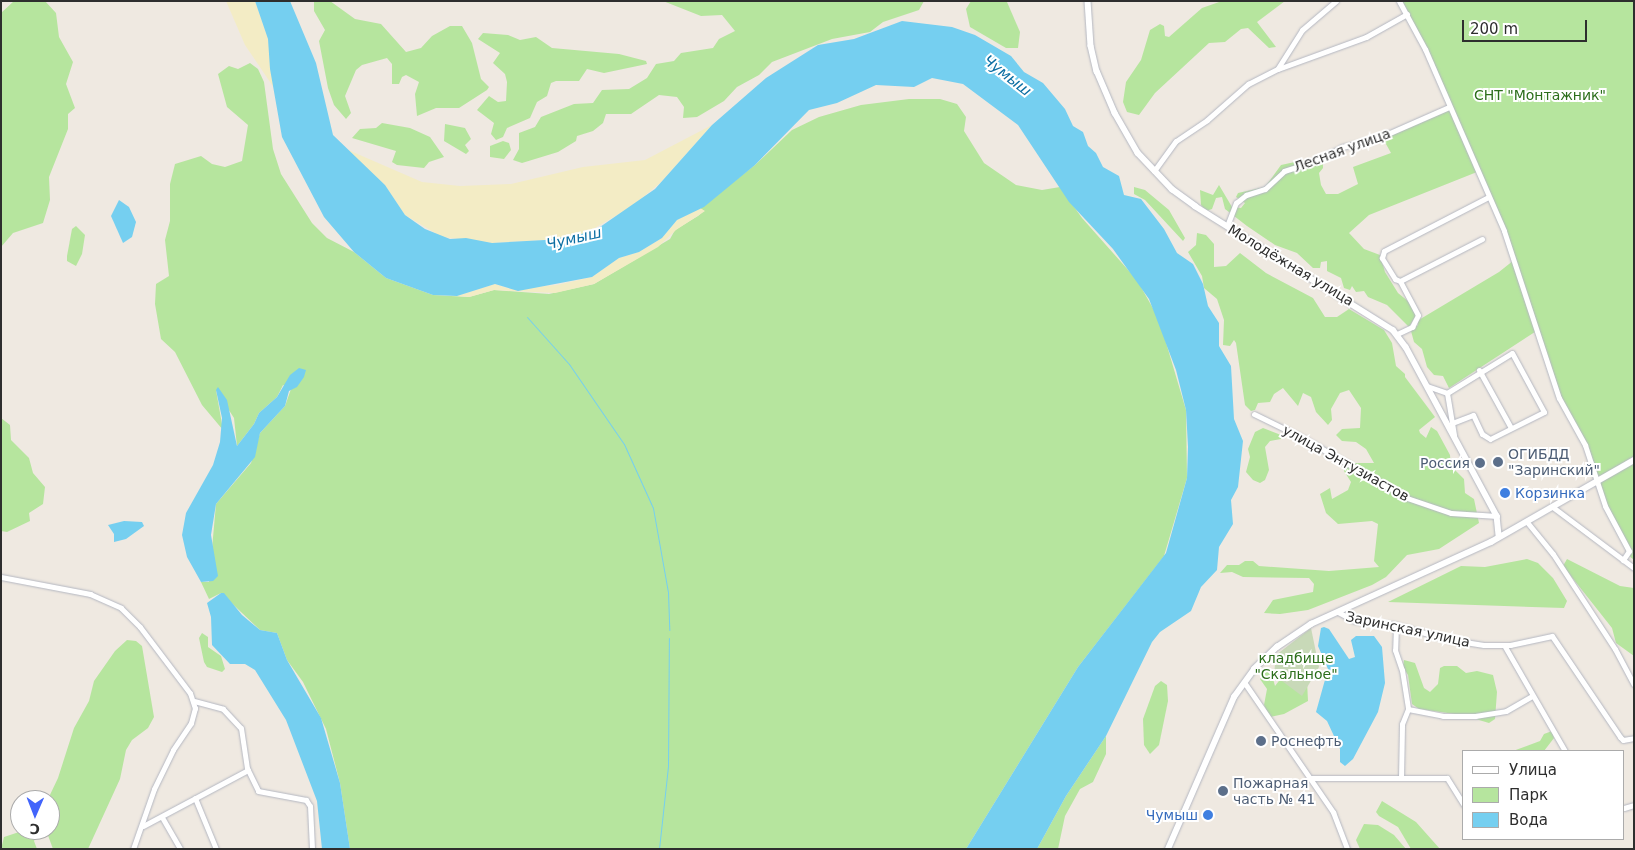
<!DOCTYPE html>
<html>
<head>
<meta charset="utf-8">
<style>
	body { margin:0 }
	#map { position:relative; width:1635px; height:850px; overflow:hidden; background:#efe9e1; font-family:"DejaVu Sans",sans-serif }
	div>[style] { position:absolute }
	.green>* { inset:0; background:#b6e59e }
	.sand>* { inset:0; background:#f3ecc5 }
	.cemetery>* { inset:0; background:#c8d9b8 }
	.water>* { inset:0; background:#75cff0 }
	.stream>* { height:1px; margin:-0.5px; padding:0 0.5px; transform-origin:0.5px; border-radius:0.5px; background:#75cff0 }
	.roads { filter:drop-shadow(0 0 1px #b4b7c1) drop-shadow(0 0 1px #b4b7c1) }
	.minor>* { height:5px; margin:-2.5px; padding:0 2.5px; transform-origin:2.5px; border-radius:2.5px; background:#fff }
	.tertiary>* { height:5.5px; margin:-2.75px; padding:0 2.75px; transform-origin:2.75px; border-radius:2.75px; background:#fff }
	.dots>* { width:14px; height:14px; translate:-50% -50%; box-sizing:border-box; border:2px solid #fff; border-radius:50% }
	span { translate:-50% -50%; white-space:nowrap; text-align:center; line-height:1.15; -webkit-text-stroke:4px #fff; paint-order:stroke }
	.park-label { font-size:14px; color:#2c6e1b }
	.street-label { font-size:14px; color:#2e2e2e }
	.service-label { font-size:14px; color:#4e5e75 }
	.left { translate:0 -50%; text-align:left }
	.right { translate:-100% -50%; text-align:right }
	.shop-label { font-size:14px; color:#366cbe }
	.water-label { font-size:15px; color:#0d6fa3; font-style:italic }
	.frame { position:absolute; inset:0; border:2px solid #2e2e2e; pointer-events:none }
	.legend { position:absolute; left:1462px; top:750px; width:162px; height:90px; box-sizing:border-box; background:#fff; border:1px solid #ababab; margin:0; padding:6px 9px; list-style:none; font-size:15px; color:#2e2e2e }
	.legend li { display:flex; align-items:center; gap:10px; height:25px }
	.legend b { width:25px; border:1px solid #ababab }
	.north { position:absolute; left:10px; top:790px; width:50px; height:50px; box-sizing:border-box; background:#fff; border:1px solid #ababab; border-radius:50%; rotate:181deg; font-size:14px; font-weight:700; line-height:20px; text-align:center; color:#2e2e2e }
	.north::after { content:''; display:block; margin:auto; width:18px; height:22px; background:#4264fb; clip-path:polygon(50% 0,100% 100%,50% 72%,0 100%) }
	.scale { position:absolute; left:1462px; top:20px; width:125px; height:22px; box-sizing:border-box; border:2px solid #2e2e2e; border-top:0; padding-left:6px; font-size:15px; line-height:18px; white-space:nowrap; color:#2e2e2e; -webkit-text-stroke:4px #fff; paint-order:stroke }
</style>
</head>
<body>
<div id="map">
	<div class="green">
		<i style="clip-path:polygon(14px 1px,45px 1px,56px 13px,59px 37px,73px 62px,66px 84px,75px 108px,68px 114px,68px 129px,49px 177px,50px 200px,43px 223px,13px 233px,1px 247px,1px 13px)"></i>
		<i style="clip-path:polygon(314px 1px,330px 1px,355px 19px,381px 24px,406px 52px,421px 48px,432px 36px,450px 26px,462px 26px,472px 43px,481px 79px,489px 87px,487px 90px,459px 108px,436px 108px,417px 116px,415px 94px,419px 82px,406px 75px,402px 77px,399px 84px,392px 84px,392px 64px,387px 58px,362px 65px,356px 70px,345px 96px,351px 113px,346px 119px,334px 105px,328px 88px,319px 41px,325px 30px,314px 11px)"></i>
		<i style="clip-path:polygon(663px 1px,924px 1px,919px 10px,883px 22px,870px 32px,832px 39px,772px 62px,759px 75px,737px 87px,724px 101px,697px 117px,683px 118px,684px 107px,677px 97px,659px 95px,631px 114px,606px 114px,603px 123px,593px 131px,577px 136px,576px 141px,558px 152px,522px 163px,513px 160px,519px 149px,519px 133px,535px 127px,541px 117px,574px 104px,593px 103px,602px 90px,629px 89px,647px 78px,656px 64px,674px 61px,681px 53px,713px 48px,719px 39px,735px 31px,722px 15px,701px 16px)"></i>
		<i style="clip-path:polygon(971px 1px,1007px 2px,1020px 32px,1018px 48px,1006px 48px,970px 27px,966px 9px)"></i>
		<i style="clip-path:polygon(1222px 1px,1285px 1px,1257px 22px,1276px 47px,1269px 48px,1248px 28px,1241px 29px,1225px 42px,1209px 43px,1155px 93px,1139px 115px,1127px 112px,1123px 102px,1126px 82px,1141px 60px,1150px 30px,1160px 24px,1164px 26px,1165px 36px,1169px 37px,1202px 8px)"></i>
		<i style="clip-path:polygon(1399px 1px,1634px 1px,1634px 560px,1628px 555px,1605px 506px,1585px 445px,1569px 420px,1538px 330px,1449px 388px,1443px 376px,1434px 375px,1427px 367px,1422px 349px,1414px 342px,1411px 331px,1418px 325px,1417px 321px,1499px 272px,1514px 260px,1477px 172px,1369px 215px,1349px 233px,1364px 249px,1380px 255px,1385px 272px,1398px 293px,1414px 306px,1417px 314px,1409px 327px,1387px 305px,1368px 297px,1364px 291px,1356px 292px,1352px 286px,1350px 290px,1344px 288px,1341px 278px,1327px 271px,1327px 261px,1321px 262px,1320px 268px,1313px 268px,1297px 253px,1275px 245px,1247px 226px,1225px 209px,1222px 197px,1216px 198px,1212px 209px,1206px 211px,1201px 205px,1200px 190px,1213px 195px,1219px 185px,1232px 207px,1241px 208px,1245px 203px,1236px 197px,1238px 193px,1265px 187px,1281px 165px,1304px 160px,1323px 161px,1323px 168px,1319px 173px,1321px 185px,1326px 194px,1338px 194px,1358px 184px,1353px 167px,1391px 153px,1381px 135px,1448px 106px,1425px 49px)"></i>
		<i style="clip-path:polygon(483px 33px,508px 35px,520px 40px,536px 37px,552px 48px,619px 54px,646px 61px,647px 64px,604px 73px,587px 69px,579px 81px,556px 81px,551px 83px,547px 96px,537px 102px,530px 118px,507px 128px,503px 137px,496px 140px,491px 134px,494px 123px,477px 110px,489px 96px,498px 102px,506px 101px,507px 82px,505px 74px,493px 63px,500px 53px,478px 39px)"></i>
		<i style="clip-path:polygon(250px 63px,258px 69px,264px 82px,273px 149px,281px 174px,312px 223px,327px 238px,354px 252px,386px 278px,433px 295px,469px 297px,494px 290px,549px 294px,594px 284px,670px 239px,675px 230px,698px 216px,704px 211px,700px 208px,755px 165px,792px 130px,819px 117px,861px 105px,909px 99px,940px 99px,957px 104px,966px 117px,964px 131px,984px 163px,1016px 185px,1042px 190px,1060px 187px,1082px 218px,1137px 280px,1159px 319px,1186px 410px,1187px 478px,1164px 556px,1078px 667px,966px 849px,350px 849px,340px 783px,326px 729px,303px 682px,287px 660px,277px 633px,260px 630px,221px 593px,209px 599px,201px 582px,209px 582px,216px 504px,251px 463px,260px 433px,285px 406px,291px 389px,283px 385px,277px 397px,259px 413px,254px 424px,237px 446px,234px 418px,216px 390px,223px 430px,202px 405px,175px 352px,161px 339px,155px 304px,156px 284px,169px 276px,165px 240px,170px 221px,170px 184px,175px 164px,201px 156px,212px 164px,225px 167px,242px 161px,248px 125px,227px 107px,218px 74px,229px 66px,238px 69px)"></i>
		<i style="clip-path:polygon(382px 123px,410px 128px,430px 137px,444px 157px,429px 162px,424px 168px,397px 165px,392px 162px,396px 151px,352px 138px,360px 129px,376px 128px)"></i>
		<i style="clip-path:polygon(445px 124px,465px 128px,471px 139px,465px 145px,469px 151px,466px 154px,444px 141px)"></i>
		<i style="clip-path:polygon(503px 141px,509px 143px,511px 150px,504px 159px,490px 157px,490px 146px)"></i>
		<i style="clip-path:polygon(1134px 187px,1145px 190px,1169px 210px,1185px 238px,1183px 241px,1145px 200px,1134px 194px)"></i>
		<i style="clip-path:polygon(76px 226px,85px 235px,82px 254px,76px 266px,67px 261px,67px 256px,72px 229px)"></i>
		<i style="clip-path:polygon(1197px 233px,1206px 235px,1214px 244px,1214px 267px,1226px 266px,1240px 253px,1266px 273px,1313px 298px,1325px 317px,1337px 317px,1349px 309px,1384px 330px,1392px 343px,1396px 366px,1405px 374px,1405px 377px,1435px 417px,1419px 430px,1420px 433px,1426px 438px,1431px 427px,1437px 431px,1450px 455px,1451px 466px,1464px 479px,1465px 493px,1474px 499px,1479px 523px,1439px 549px,1407px 555px,1386px 577px,1372px 585px,1308px 610px,1280px 614px,1264px 613px,1273px 600px,1313px 592px,1314px 584px,1309px 578px,1243px 577px,1232px 572px,1220px 573px,1227px 565px,1239px 565px,1245px 561px,1253px 561px,1259px 566px,1329px 571px,1379px 567px,1374px 561px,1378px 524px,1372px 521px,1338px 524px,1326px 513px,1320px 494px,1330px 488px,1332px 499px,1348px 490px,1351px 482px,1344px 471px,1346px 463px,1374px 463px,1366px 449px,1356px 442px,1342px 441px,1336px 435px,1342px 429px,1360px 428px,1361px 408px,1349px 390px,1340px 393px,1331px 409px,1332px 420px,1328px 425px,1316px 412px,1311px 397px,1303px 393px,1298px 406px,1283px 388px,1274px 394px,1270px 402px,1258px 403px,1255px 410px,1251px 411px,1245px 405px,1236px 343px,1234px 340px,1230px 346px,1223px 345px,1224px 320px,1217px 299px,1204px 288px,1202px 276px,1188px 252px,1196px 245px)"></i>
		<i style="clip-path:polygon(1px 418px,10px 425px,11px 440px,29px 458px,33px 473px,45px 487px,43px 504px,29px 513px,30px 521px,7px 532px,1px 531px)"></i>
		<i style="clip-path:polygon(1263px 428px,1281px 435px,1281px 439px,1270px 441px,1265px 447px,1269px 470px,1265px 480px,1260px 483px,1253px 480px,1246px 472px,1250px 457px,1248px 449px,1255px 432px)"></i>
		<i style="clip-path:polygon(1527px 559px,1538px 563px,1553px 578px,1567px 601px,1564px 608px,1388px 602px,1461px 566px,1485px 567px)"></i>
		<i style="clip-path:polygon(1567px 559px,1620px 586px,1634px 588px,1634px 656px,1616px 643px,1612px 628px,1563px 566px)"></i>
		<i style="clip-path:polygon(202px 633px,208px 637px,208px 647px,221px 656px,225px 669px,222px 672px,207px 667px,204px 662px,199px 638px)"></i>
		<i style="clip-path:polygon(127px 640px,136px 641px,142px 646px,154px 717px,148px 728px,132px 740px,126px 750px,120px 779px,88px 849px,53px 849px,46px 830px,50px 830px,48px 799px,58px 778px,74px 728px,89px 701px,94px 681px,115px 651px)"></i>
		<i style="clip-path:polygon(1404px 660px,1415px 663px,1424px 688px,1430px 692px,1438px 684px,1440px 668px,1444px 666px,1457px 666px,1466px 673px,1477px 671px,1493px 675px,1497px 692px,1495px 719px,1489px 723px,1462px 715px,1419px 709px,1412px 704px,1408px 675px,1403px 667px)"></i>
		<i style="clip-path:polygon(1270px 668px,1275px 686px,1282px 677px,1307px 681px,1308px 701px,1284px 714px,1270px 717px,1264px 705px,1267px 689px,1260px 679px)"></i>
		<i style="clip-path:polygon(1161px 681px,1167px 685px,1168px 701px,1159px 745px,1150px 754px,1144px 745px,1143px 719px,1155px 686px)"></i>
		<i style="clip-path:polygon(1552px 731px,1554px 738px,1544px 751px,1513px 751px,1540px 741px,1544px 734px)"></i>
		<i style="clip-path:polygon(1106px 736px,1106px 754px,1093px 782px,1080px 789px,1065px 816px,1058px 849px,1037px 849px,1066px 796px)"></i>
		<i style="clip-path:polygon(1382px 801px,1416px 822px,1440px 849px,1411px 849px,1398px 827px,1379px 816px,1376px 812px)"></i>
		<i style="clip-path:polygon(1364px 824px,1378px 825px,1394px 835px,1406px 849px,1360px 849px,1356px 840px)"></i>
		<i style="clip-path:polygon(25px 830px,39px 830px,34px 841px,37px 849px,1px 849px,4px 837px)"></i>
	</div>
	<div class="sand">
		<i style="clip-path:polygon(226px 1px,255px 1px,268px 39px,274px 88px,245px 45px)"></i>
		<i style="clip-path:polygon(712px 125px,660px 183px,631px 207px,586px 233px,545px 240px,492px 243px,442px 237px,405px 215px,385px 185px,346px 149px,422px 182px,460px 186px,511px 184px,583px 167px,645px 160px)"></i>
		<i style="clip-path:polygon(700px 208px,705px 211px,676px 230px,658px 247px,594px 284px,555px 293px,494px 290px,469px 297px,457px 296px,495px 284px,510px 289px,557px 285px,592px 277px,619px 258px,639px 252px,662px 238px,677px 220px)"></i>
	</div>
	<div class="cemetery">
		<i style="clip-path:polygon(1311px 628px,1319px 667px,1302px 696px,1274px 675px,1276px 655px)"></i>
	</div>
	<div class="water">
		<i style="clip-path:polygon(255px 1px,290px 1px,316px 63px,333px 135px,385px 185px,405px 215px,425px 229px,450px 239px,466px 238px,492px 243px,545px 240px,579px 235px,600px 227px,655px 189px,712px 125px,766px 78px,818px 45px,854px 39px,902px 21px,952px 27px,975px 35px,1011px 56px,1024px 72px,1043px 83px,1065px 109px,1073px 126px,1083px 132px,1088px 146px,1096px 153px,1103px 167px,1119px 176px,1124px 195px,1141px 199px,1164px 229px,1177px 253px,1193px 264px,1203px 284px,1208px 306px,1219px 323px,1219px 346px,1231px 366px,1234px 419px,1243px 441px,1238px 487px,1231px 500px,1233px 524px,1219px 547px,1217px 570px,1201px 587px,1191px 611px,1160px 632px,1152px 642px,1106px 736px,1066px 796px,1037px 849px,966px 849px,1078px 667px,1166px 553px,1187px 478px,1188px 447px,1186px 410px,1176px 370px,1149px 299px,1113px 249px,1069px 202px,1018px 125px,963px 84px,932px 78px,914px 87px,876px 85px,837px 103px,809px 110px,755px 165px,704px 207px,677px 220px,662px 238px,639px 252px,619px 258px,592px 277px,518px 291px,495px 284px,457px 296px,433px 295px,386px 278px,354px 252px,324px 217px,282px 137px,270px 69px,268px 39px)"></i>
		<i style="clip-path:polygon(119px 200px,129px 207px,136px 222px,132px 237px,123px 243px,111px 216px)"></i>
		<i style="clip-path:polygon(299px 368px,306px 370px,304px 377px,297px 387px,289px 391px,285px 406px,260px 433px,255px 457px,216px 504px,211px 535px,218px 576px,213px 581px,201px 582px,187px 557px,182px 535px,186px 513px,213px 465px,220px 442px,222px 418px,216px 390px,218px 387px,227px 400px,237px 446px,254px 424px,259px 413px,277px 397px,290px 375px)"></i>
		<i style="clip-path:polygon(124px 521px,142px 522px,144px 526px,126px 539px,114px 542px,114px 534px,108px 525px)"></i>
		<i style="clip-path:polygon(221px 593px,224px 593px,242px 615px,260px 630px,277px 633px,287px 660px,321px 718px,340px 783px,350px 849px,322px 849px,317px 801px,286px 720px,255px 670px,245px 664px,230px 664px,212px 645px,211px 617px,207px 603px)"></i>
		<i style="clip-path:polygon(1324px 627px,1329px 629px,1349px 659px,1355px 657px,1351px 640px,1356px 636px,1374px 636px,1382px 647px,1385px 683px,1378px 712px,1353px 759px,1345px 766px,1340px 762px,1340px 749px,1327px 721px,1316px 712px,1328px 669px,1318px 646px,1321px 628px)"></i>
	</div>
	<div class="stream">
		<i style="left:527px;top:317px;width:63px;rotate:48.2deg"></i>
		<i style="left:569px;top:364px;width:97px;rotate:55.5deg"></i>
		<i style="left:624px;top:444px;width:70px;rotate:65.6deg"></i>
		<i style="left:653px;top:508px;width:85px;rotate:79.9deg"></i>
		<i style="left:668px;top:592px;width:38px;rotate:88deg"></i>
		<i style="left:659px;top:849px;width:83px;rotate:-83.8deg"></i>
		<i style="left:668px;top:766px;width:128px;rotate:-89.6deg"></i>
	</div>
	<div class="roads">
		<div class="minor">
			<i style="left:1399px;top:1px;width:55px;rotate:61.6deg"></i>
			<i style="left:1425px;top:49px;width:198px;rotate:66.5deg"></i>
			<i style="left:1504px;top:231px;width:176px;rotate:71.8deg"></i>
			<i style="left:1559px;top:398px;width:54px;rotate:61deg"></i>
			<i style="left:1585px;top:445px;width:64px;rotate:71.8deg"></i>
			<i style="left:1605px;top:506px;width:51px;rotate:61.9deg"></i>
			<i style="left:1629px;top:551px;width:11px;rotate:124deg"></i>
			<i style="left:1278px;top:68px;width:45px;rotate:-57.7deg"></i>
			<i style="left:1302px;top:30px;width:45px;rotate:-40.5deg"></i>
			<i style="left:1154px;top:171px;width:37px;rotate:-54deg"></i>
			<i style="left:1176px;top:141px;width:37px;rotate:-34deg"></i>
			<i style="left:1207px;top:120px;width:55px;rotate:-41.3deg"></i>
			<i style="left:1248px;top:84px;width:34px;rotate:-27deg"></i>
			<i style="left:1278px;top:69px;width:94px;rotate:-20deg"></i>
			<i style="left:1366px;top:37px;width:47px;rotate:-29.3deg"></i>
			<i style="left:1227px;top:226px;width:25px;rotate:-69deg"></i>
			<i style="left:1236px;top:203px;width:13px;rotate:-39deg"></i>
			<i style="left:1246px;top:195px;width:20px;rotate:-18deg"></i>
			<i style="left:1265px;top:189px;width:26px;rotate:-43deg"></i>
			<i style="left:1284px;top:171px;width:33px;rotate:-18deg"></i>
			<i style="left:1315px;top:161px;width:30px;rotate:-27deg"></i>
			<i style="left:1342px;top:147px;width:35px;rotate:-13deg"></i>
			<i style="left:1376px;top:139px;width:80px;rotate:-23.7deg"></i>
			<i style="left:1482px;top:239px;width:92px;rotate:152.9deg"></i>
			<i style="left:1400px;top:281px;width:5px;rotate:-158deg"></i>
			<i style="left:1395px;top:279px;width:25px;rotate:-122deg"></i>
			<i style="left:1382px;top:258px;width:7px;rotate:-74deg"></i>
			<i style="left:1384px;top:251px;width:117px;rotate:-27.4deg"></i>
			<i style="left:1397px;top:334px;width:17px;rotate:-25deg"></i>
			<i style="left:1412px;top:327px;width:13px;rotate:-63deg"></i>
			<i style="left:1418px;top:315px;width:38px;rotate:-118deg"></i>
			<i style="left:1479px;top:370px;width:66px;rotate:61.1deg"></i>
			<i style="left:1427px;top:386px;width:21px;rotate:19deg"></i>
			<i style="left:1447px;top:393px;width:76px;rotate:-31.6deg"></i>
			<i style="left:1512px;top:353px;width:67px;rotate:61.5deg"></i>
			<i style="left:1544px;top:412px;width:60px;rotate:153.4deg"></i>
			<i style="left:1490px;top:439px;width:9px;rotate:-148deg"></i>
			<i style="left:1482px;top:434px;width:21px;rotate:-115deg"></i>
			<i style="left:1473px;top:415px;width:22px;rotate:159deg"></i>
			<i style="left:1447px;top:393px;width:43px;rotate:80.5deg"></i>
			<i style="left:1254px;top:414px;width:57px;rotate:26.1deg"></i>
			<i style="left:1305px;top:439px;width:118px;rotate:30deg"></i>
			<i style="left:1407px;top:498px;width:46px;rotate:18.8deg"></i>
			<i style="left:1451px;top:513px;width:46px;rotate:3.7deg"></i>
			<i style="left:1554px;top:508px;width:100px;rotate:36.9deg"></i>
			<i style="left:1527px;top:522px;width:41px;rotate:50.9deg"></i>
			<i style="left:1553px;top:554px;width:113px;rotate:56.9deg"></i>
			<i style="left:1615px;top:649px;width:40px;rotate:62deg"></i>
			<i style="left:1px;top:577px;width:91px;rotate:10.8deg"></i>
			<i style="left:90px;top:594px;width:34px;rotate:24deg"></i>
			<i style="left:121px;top:608px;width:27px;rotate:45deg"></i>
			<i style="left:140px;top:627px;width:83px;rotate:52.9deg"></i>
			<i style="left:190px;top:693px;width:16px;rotate:72deg"></i>
			<i style="left:195px;top:708px;width:16px;rotate:105deg"></i>
			<i style="left:191px;top:723px;width:32px;rotate:124deg"></i>
			<i style="left:173px;top:750px;width:43px;rotate:116deg"></i>
			<i style="left:154px;top:789px;width:64px;rotate:109.3deg"></i>
			<i style="left:1338px;top:612px;width:19px;rotate:28deg"></i>
			<i style="left:1355px;top:621px;width:37px;rotate:5deg"></i>
			<i style="left:1392px;top:624px;width:56px;rotate:15.5deg"></i>
			<i style="left:1446px;top:639px;width:38px;rotate:9deg"></i>
			<i style="left:1484px;top:645px;width:26px"></i>
			<i style="left:1510px;top:645px;width:43px;rotate:-12.1deg"></i>
			<i style="left:1552px;top:636px;width:122px;rotate:56deg"></i>
			<i style="left:1620px;top:737px;width:4px;rotate:45deg"></i>
			<i style="left:1623px;top:740px;width:11px;rotate:-10deg"></i>
			<i style="left:1396px;top:626px;width:24px;rotate:92deg"></i>
			<i style="left:1395px;top:650px;width:21px;rotate:71deg"></i>
			<i style="left:1402px;top:670px;width:39px;rotate:81deg"></i>
			<i style="left:1408px;top:709px;width:36px;rotate:11deg"></i>
			<i style="left:1443px;top:716px;width:32px"></i>
			<i style="left:1475px;top:716px;width:31px;rotate:-9deg"></i>
			<i style="left:1506px;top:711px;width:30px;rotate:-30deg"></i>
			<i style="left:1504px;top:645px;width:122px;rotate:60.1deg"></i>
			<i style="left:1244px;top:682px;width:158px;rotate:55.6deg"></i>
			<i style="left:1333px;top:812px;width:40px;rotate:69deg"></i>
			<i style="left:194px;top:701px;width:30px;rotate:15deg"></i>
			<i style="left:223px;top:709px;width:26px;rotate:47deg"></i>
			<i style="left:241px;top:728px;width:40px;rotate:81.5deg"></i>
			<i style="left:247px;top:768px;width:25px;rotate:64deg"></i>
			<i style="left:258px;top:791px;width:49px;rotate:10.6deg"></i>
			<i style="left:306px;top:800px;width:7px;rotate:56deg"></i>
			<i style="left:310px;top:806px;width:43px;rotate:87.3deg"></i>
			<i style="left:1309px;top:778px;width:138px"></i>
			<i style="left:1447px;top:778px;width:32px;rotate:58deg"></i>
			<i style="left:1401px;top:778px;width:54px;rotate:-88.9deg"></i>
			<i style="left:1402px;top:724px;width:16px;rotate:-68deg"></i>
			<i style="left:195px;top:798px;width:55px;rotate:67.6deg"></i>
			<i style="left:1624px;top:808px;width:10px;rotate:-17deg"></i>
			<i style="left:163px;top:819px;width:34px;rotate:60deg"></i>
			<i style="left:143px;top:826px;width:119px;rotate:-28.1deg"></i>
		</div>
		<div class="tertiary">
			<i style="left:1088px;top:1px;width:45px;rotate:86.2deg"></i>
			<i style="left:1091px;top:46px;width:26px;rotate:77deg"></i>
			<i style="left:1097px;top:71px;width:46px;rotate:66.8deg"></i>
			<i style="left:1115px;top:113px;width:46px;rotate:60.1deg"></i>
			<i style="left:1138px;top:153px;width:50px;rotate:46.6deg"></i>
			<i style="left:1172px;top:189px;width:29px;rotate:36deg"></i>
			<i style="left:1195px;top:206px;width:234px;rotate:32.1deg"></i>
			<i style="left:1393px;top:330px;width:21px;rotate:53deg"></i>
			<i style="left:1406px;top:347px;width:192px;rotate:61.7deg"></i>
			<i style="left:1497px;top:516px;width:19px;rotate:84deg"></i>
			<i style="left:1168px;top:849px;width:166px;rotate:-66.5deg"></i>
			<i style="left:1234px;top:697px;width:34px;rotate:-54deg"></i>
			<i style="left:1254px;top:669px;width:32px;rotate:-44deg"></i>
			<i style="left:1277px;top:647px;width:41px;rotate:-34.1deg"></i>
			<i style="left:1311px;top:624px;width:198px;rotate:-24.5deg"></i>
			<i style="left:1491px;top:542px;width:165px;rotate:-29.8deg"></i>
		</div>
	</div>
	<div class="dots">
		<i style="left:1498px;top:462px;background:#5c6f8a"></i>
		<i style="left:1480px;top:463px;background:#5c6f8a"></i>
		<i style="left:1505px;top:493px;background:#3f7fe0"></i>
		<i style="left:1261px;top:741px;background:#5c6f8a"></i>
		<i style="left:1223px;top:791px;background:#5c6f8a"></i>
		<i style="left:1208px;top:815px;background:#3f7fe0"></i>
	</div>
	<div class="park-label">
		<span style="left:1540px;top:95px">СНТ "Монтажник"</span>
		<span style="left:1296px;top:666px">кладбище<br>"Скальное"</span>
	</div>
	<div class="street-label">
		<span style="left:1342px;top:150px;rotate:-20deg">Лесная улица</span>
		<span style="left:1291px;top:265px;rotate:31deg">Молодёжная улица</span>
		<span style="left:1346px;top:463px;rotate:29deg">улица Энтузиастов</span>
		<span style="left:1408px;top:629px;rotate:12deg">Заринская улица</span>
	</div>
	<div class="service-label">
		<span class="left" style="left:1508px;top:462px">ОГИБДД<br>"Заринский"</span>
		<span class="right" style="left:1470px;top:463px">Россия</span>
		<span class="left" style="left:1271px;top:741px">Роснефть</span>
		<span class="left" style="left:1233px;top:791px">Пожарная<br>часть № 41</span>
	</div>
	<div class="shop-label">
		<span class="left" style="left:1515px;top:493px">Корзинка</span>
		<span class="right" style="left:1198px;top:815px">Чумыш</span>
	</div>
	<div class="water-label">
		<span style="left:1007px;top:76px;rotate:38deg">Чумыш</span>
		<span style="left:574px;top:239px;rotate:-13deg">Чумыш</span>
	</div>
	<div class="frame"></div>
	<ul class="legend">
	<li><b style="height:6px;background:#fff"></b>Улица</li>
	<li><b style="height:14px;background:#b6e59e"></b>Парк</li>
	<li><b style="height:14px;background:#75cff0"></b>Вода</li>
	</ul>
	<div class="north">С</div>
	<div class="scale">200 m</div>
</div>
</body>
</html>
